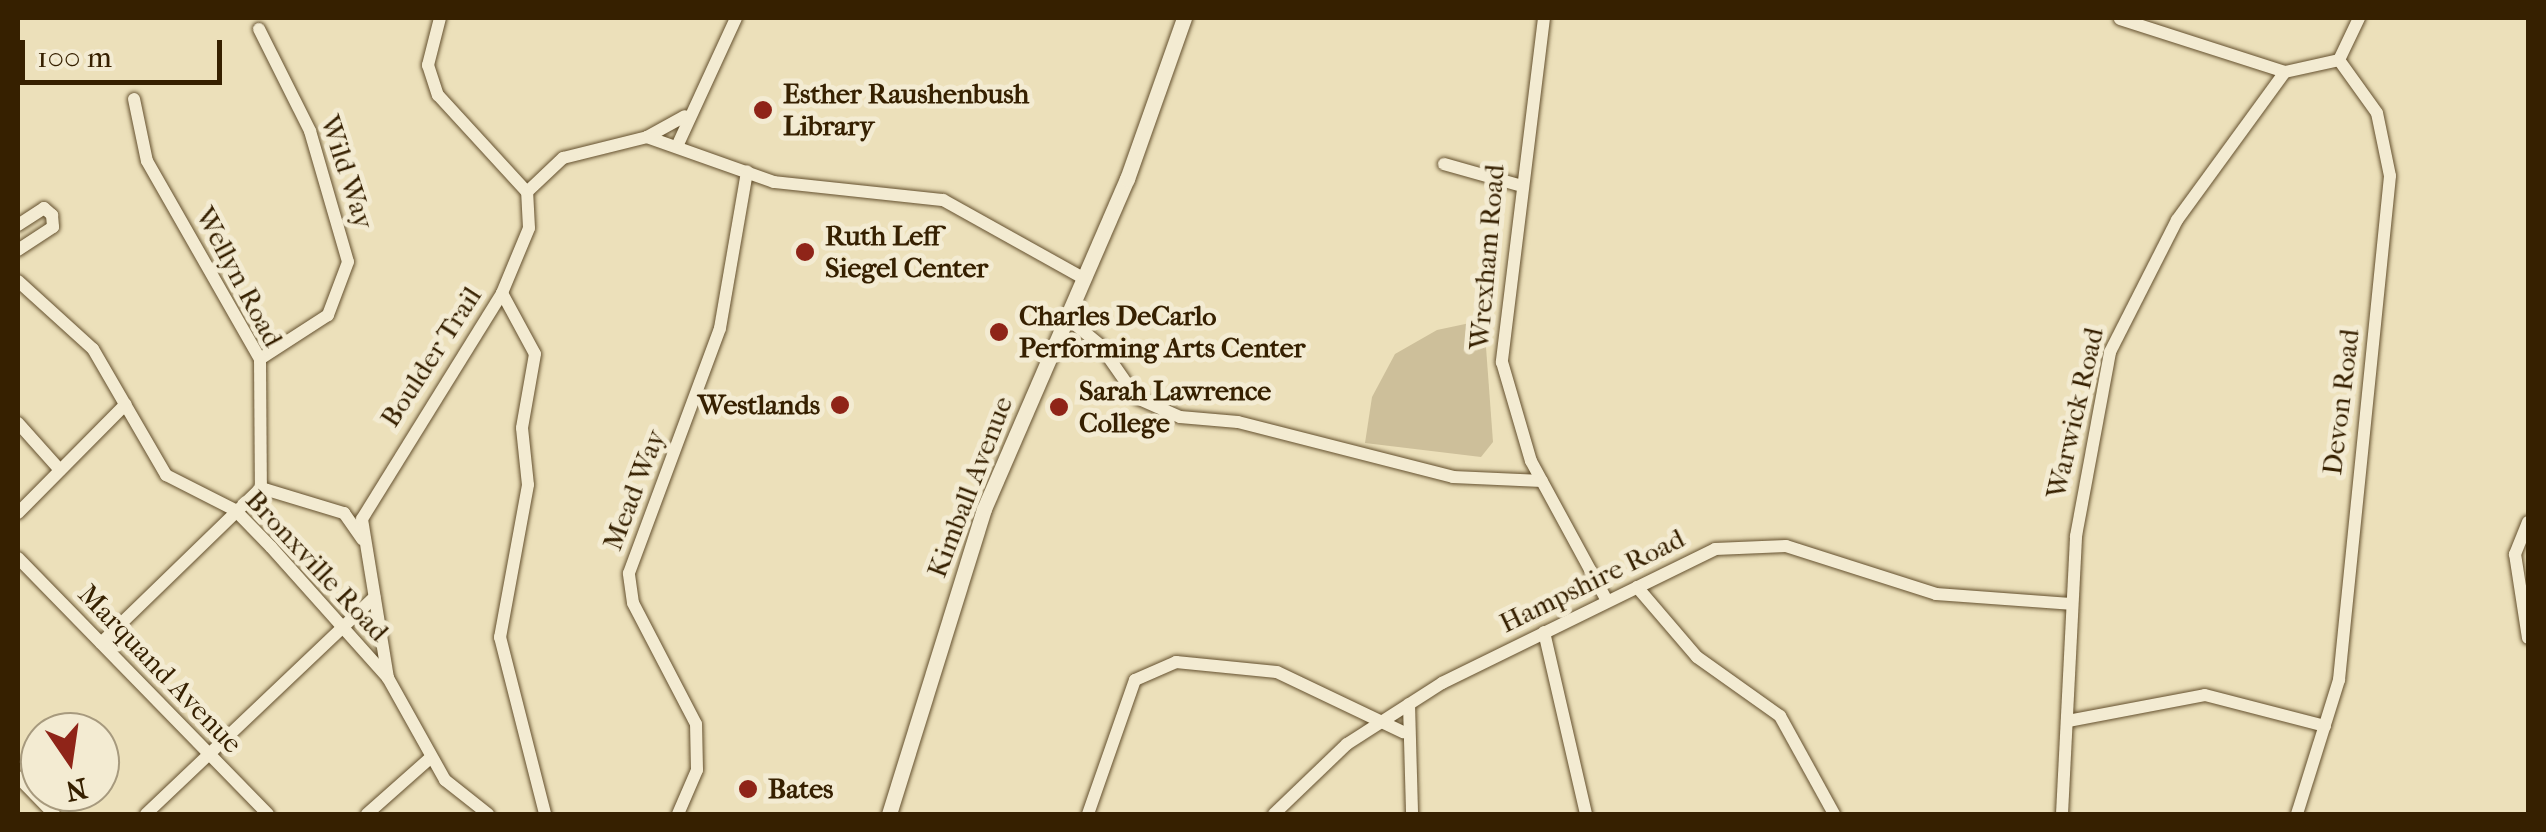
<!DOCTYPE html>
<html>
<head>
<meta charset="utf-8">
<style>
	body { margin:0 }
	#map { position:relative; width:2546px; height:832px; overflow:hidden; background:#ece0ba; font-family:"IM FELL French Canon",serif }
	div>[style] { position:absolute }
	.green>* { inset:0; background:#cdbf9a }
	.roads { filter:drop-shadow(0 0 2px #64502e) drop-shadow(0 0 2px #64502e) }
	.minor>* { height:12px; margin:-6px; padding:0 6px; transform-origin:6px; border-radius:6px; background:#f3ebd2 }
	.tertiary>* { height:15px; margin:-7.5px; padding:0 7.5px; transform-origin:7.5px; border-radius:7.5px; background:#f3ebd2 }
	.dots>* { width:28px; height:28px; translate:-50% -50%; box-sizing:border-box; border:5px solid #f3ebd2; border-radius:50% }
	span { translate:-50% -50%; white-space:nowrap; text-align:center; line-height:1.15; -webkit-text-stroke:10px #f3ebd2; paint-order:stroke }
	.poi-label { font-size:28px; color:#362000; font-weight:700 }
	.left { translate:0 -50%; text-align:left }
	.right { translate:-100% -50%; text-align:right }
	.street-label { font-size:28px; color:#362000 }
	.frame { position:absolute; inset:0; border:20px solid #362000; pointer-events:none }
	.north { position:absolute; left:20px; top:712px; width:100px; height:100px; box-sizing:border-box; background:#f3ebd2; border:2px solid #a79a7e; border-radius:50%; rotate:167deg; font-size:28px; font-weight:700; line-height:40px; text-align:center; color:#362000 }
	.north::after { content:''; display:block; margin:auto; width:35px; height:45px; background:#8f2418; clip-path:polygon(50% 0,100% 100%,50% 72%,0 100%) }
	.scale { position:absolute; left:20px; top:40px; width:202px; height:45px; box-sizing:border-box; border:5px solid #362000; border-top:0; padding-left:12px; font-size:30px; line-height:35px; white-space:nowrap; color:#362000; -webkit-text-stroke:8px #f3ebd2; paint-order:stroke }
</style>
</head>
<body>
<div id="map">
	<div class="green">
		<i style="clip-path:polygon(1484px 320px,1493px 442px,1481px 457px,1365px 443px,1372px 397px,1395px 354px,1437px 330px)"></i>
	</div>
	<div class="roads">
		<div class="minor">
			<i style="left:440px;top:18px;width:49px;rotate:104.3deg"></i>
			<i style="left:428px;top:65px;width:32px;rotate:72deg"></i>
			<i style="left:438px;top:95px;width:132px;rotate:47.5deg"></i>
			<i style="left:1544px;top:18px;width:347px;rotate:97deg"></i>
			<i style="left:1502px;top:362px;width:103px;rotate:73.7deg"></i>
			<i style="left:1531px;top:461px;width:157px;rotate:61.5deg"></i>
			<i style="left:2120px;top:19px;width:173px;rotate:17.8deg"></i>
			<i style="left:259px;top:29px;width:114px;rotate:63.4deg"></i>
			<i style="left:310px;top:131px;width:136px;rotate:73.8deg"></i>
			<i style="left:348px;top:262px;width:57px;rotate:110.7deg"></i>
			<i style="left:328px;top:315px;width:81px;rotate:147.1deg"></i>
			<i style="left:2339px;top:60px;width:47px;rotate:-64.5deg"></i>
			<i style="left:2285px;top:72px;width:55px;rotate:-12.5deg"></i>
			<i style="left:2339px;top:60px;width:65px;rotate:54.4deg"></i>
			<i style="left:2377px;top:113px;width:64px;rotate:78.3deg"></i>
			<i style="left:2390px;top:176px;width:507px;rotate:95.78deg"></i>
			<i style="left:2339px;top:680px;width:140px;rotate:107.4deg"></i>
			<i style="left:134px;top:99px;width:63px;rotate:78.2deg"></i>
			<i style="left:147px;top:161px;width:228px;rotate:60.3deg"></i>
			<i style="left:260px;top:359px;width:129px;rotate:89.6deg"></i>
			<i style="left:647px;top:137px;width:43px;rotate:-28.9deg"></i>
			<i style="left:679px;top:142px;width:136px;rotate:-65.3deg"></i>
			<i style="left:1444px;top:164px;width:77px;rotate:15.8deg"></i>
			<i style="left:18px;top:225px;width:31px;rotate:-33deg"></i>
			<i style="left:44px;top:208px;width:11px;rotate:41deg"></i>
			<i style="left:52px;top:215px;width:12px;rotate:85deg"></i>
			<i style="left:53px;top:227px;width:42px;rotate:146.7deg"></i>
			<i style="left:18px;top:281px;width:101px;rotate:42.2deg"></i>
			<i style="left:93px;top:349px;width:146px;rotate:59.9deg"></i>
			<i style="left:166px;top:475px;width:77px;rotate:26.9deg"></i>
			<i style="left:235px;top:510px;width:52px;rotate:45.8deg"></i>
			<i style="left:271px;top:547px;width:176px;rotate:48.2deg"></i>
			<i style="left:388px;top:678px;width:117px;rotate:60.8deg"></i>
			<i style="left:445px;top:780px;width:55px;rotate:38.3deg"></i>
			<i style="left:502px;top:293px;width:69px;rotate:61.6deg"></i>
			<i style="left:535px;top:354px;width:75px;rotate:100deg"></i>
			<i style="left:522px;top:428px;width:57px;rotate:84deg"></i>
			<i style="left:528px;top:485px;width:155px;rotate:100.4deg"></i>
			<i style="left:500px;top:637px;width:183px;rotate:75.7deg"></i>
			<i style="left:1066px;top:317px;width:44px;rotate:39.5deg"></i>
			<i style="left:1100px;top:345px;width:65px;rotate:55.1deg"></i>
			<i style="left:1137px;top:398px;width:47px;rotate:23.8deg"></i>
			<i style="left:1180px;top:417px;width:58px;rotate:4.9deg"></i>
			<i style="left:1238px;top:422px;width:222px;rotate:14.3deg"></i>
			<i style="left:1453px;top:477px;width:89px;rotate:2.6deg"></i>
			<i style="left:18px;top:423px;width:63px;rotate:48.2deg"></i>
			<i style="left:261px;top:488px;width:87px;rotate:16.8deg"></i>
			<i style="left:344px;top:513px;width:32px;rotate:55deg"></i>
			<i style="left:18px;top:513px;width:153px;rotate:-45.3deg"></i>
			<i style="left:2528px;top:522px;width:35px;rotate:112deg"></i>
			<i style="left:2515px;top:554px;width:85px;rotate:81.2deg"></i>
			<i style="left:18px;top:558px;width:358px;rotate:45.7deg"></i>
			<i style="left:1637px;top:587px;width:92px;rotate:49.4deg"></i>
			<i style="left:1697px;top:657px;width:102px;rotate:35.4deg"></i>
			<i style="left:1780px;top:716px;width:112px;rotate:61.1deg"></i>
			<i style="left:1544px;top:632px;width:187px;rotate:77deg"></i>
			<i style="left:101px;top:643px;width:223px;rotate:-44.1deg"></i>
			<i style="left:388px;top:678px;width:161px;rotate:-99.3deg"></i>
			<i style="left:362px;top:519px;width:266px;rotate:-58.2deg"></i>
			<i style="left:502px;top:293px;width:70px;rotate:-67.4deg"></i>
			<i style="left:529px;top:228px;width:36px;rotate:-93deg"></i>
			<i style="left:527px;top:192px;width:50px;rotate:-43.4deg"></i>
			<i style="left:563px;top:158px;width:87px;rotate:-14deg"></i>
			<i style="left:647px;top:137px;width:135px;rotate:19.5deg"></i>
			<i style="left:774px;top:182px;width:170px;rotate:6.1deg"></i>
			<i style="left:943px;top:200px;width:160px;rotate:29.1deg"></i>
			<i style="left:1409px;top:704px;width:110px;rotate:88.4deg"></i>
			<i style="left:2068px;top:721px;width:139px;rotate:-10.7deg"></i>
			<i style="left:2205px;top:695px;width:124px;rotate:14.5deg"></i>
			<i style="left:18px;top:777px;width:52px;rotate:45.8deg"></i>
			<i style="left:146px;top:814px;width:315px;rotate:-43.5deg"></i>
			<i style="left:367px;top:814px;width:83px;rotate:-41.6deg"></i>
			<i style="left:678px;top:814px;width:48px;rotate:-66.6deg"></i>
			<i style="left:697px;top:770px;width:46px;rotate:-91.2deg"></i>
			<i style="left:696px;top:724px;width:136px;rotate:-117.5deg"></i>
			<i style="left:633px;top:603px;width:30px;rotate:-98deg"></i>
			<i style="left:629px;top:573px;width:261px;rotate:-69.6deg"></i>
			<i style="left:720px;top:328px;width:159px;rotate:-80.2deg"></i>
			<i style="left:1088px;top:814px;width:142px;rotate:-70.7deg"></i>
			<i style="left:1135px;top:680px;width:45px;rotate:-23.7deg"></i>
			<i style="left:1176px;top:662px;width:101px;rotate:5.7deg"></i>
			<i style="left:1277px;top:672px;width:140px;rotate:25.5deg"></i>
			<i style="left:1274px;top:814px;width:101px;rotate:-43.8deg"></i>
			<i style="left:1347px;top:744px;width:113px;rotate:-32.7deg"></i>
			<i style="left:1442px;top:683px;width:304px;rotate:-26.1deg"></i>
			<i style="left:1715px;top:549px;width:71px;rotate:-2.4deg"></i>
			<i style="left:1786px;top:546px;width:157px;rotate:17.7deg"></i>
			<i style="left:1936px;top:594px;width:135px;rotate:4.2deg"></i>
			<i style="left:2062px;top:814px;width:278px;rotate:-87.1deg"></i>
			<i style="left:2076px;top:536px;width:187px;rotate:-79.5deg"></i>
			<i style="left:2110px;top:352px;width:148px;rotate:-63.1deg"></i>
			<i style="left:2177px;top:220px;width:183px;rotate:-53.9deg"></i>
		</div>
		<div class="tertiary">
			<i style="left:889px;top:814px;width:319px;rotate:-72.7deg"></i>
			<i style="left:984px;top:509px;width:360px;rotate:-66.6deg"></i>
			<i style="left:1127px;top:179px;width:171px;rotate:-70.5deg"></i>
		</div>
	</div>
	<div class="dots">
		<i style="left:763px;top:110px;background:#8f2418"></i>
		<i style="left:805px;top:252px;background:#8f2418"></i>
		<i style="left:999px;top:332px;background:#8f2418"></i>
		<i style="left:840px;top:405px;background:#8f2418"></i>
		<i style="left:1059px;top:407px;background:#8f2418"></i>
		<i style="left:748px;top:789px;background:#8f2418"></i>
	</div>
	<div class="poi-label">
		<span class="left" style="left:783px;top:110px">Esther Raushenbush<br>Library</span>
		<span class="left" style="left:825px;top:252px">Ruth Leff<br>Siegel Center</span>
		<span class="left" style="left:1019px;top:332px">Charles DeCarlo<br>Performing Arts Center</span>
		<span class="left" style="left:1079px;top:407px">Sarah Lawrence<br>College</span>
		<span class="right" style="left:820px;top:405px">Westlands</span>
		<span class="left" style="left:768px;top:789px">Bates</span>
	</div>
	<div class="street-label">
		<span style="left:347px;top:172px;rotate:72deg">Wild Way</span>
		<span style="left:1487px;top:257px;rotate:-85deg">Wrexham Road</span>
		<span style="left:239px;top:277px;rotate:62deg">Wellyn Road</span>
		<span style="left:431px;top:357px;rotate:-57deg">Boulder Trail</span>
		<span style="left:2341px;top:402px;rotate:-83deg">Devon Road</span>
		<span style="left:2075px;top:413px;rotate:-77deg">Warwick Road</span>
		<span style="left:970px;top:487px;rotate:-69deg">Kimball Avenue</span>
		<span style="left:634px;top:490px;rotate:-69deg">Mead Way</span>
		<span style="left:317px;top:566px;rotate:47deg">Bronxville Road</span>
		<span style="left:1592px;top:581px;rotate:-26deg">Hampshire Road</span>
		<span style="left:160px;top:669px;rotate:46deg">Marquand Avenue</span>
	</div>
	<div class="frame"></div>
	<div class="north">N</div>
	<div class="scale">100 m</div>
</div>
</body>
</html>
